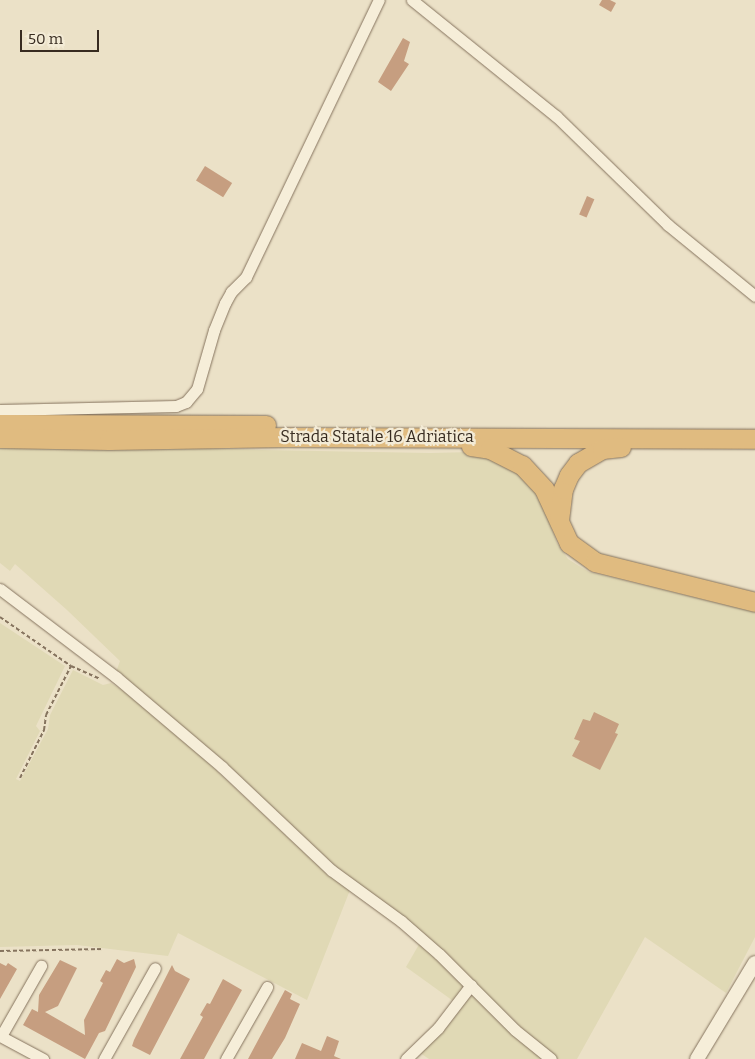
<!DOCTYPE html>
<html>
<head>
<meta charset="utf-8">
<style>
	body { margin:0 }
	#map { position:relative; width:755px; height:1059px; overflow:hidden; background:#ebe1c7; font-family:Bitter,serif }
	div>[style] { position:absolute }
	.farmland>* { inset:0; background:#e0d9b5 }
	.building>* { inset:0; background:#c69e80; transform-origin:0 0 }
	.path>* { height:2px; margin-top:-1px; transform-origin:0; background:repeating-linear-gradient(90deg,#85735e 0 4px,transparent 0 6.5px) }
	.roads { filter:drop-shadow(0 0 1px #85735e) drop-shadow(0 0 1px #85735e) }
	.minor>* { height:11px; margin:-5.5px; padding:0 5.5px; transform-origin:5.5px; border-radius:5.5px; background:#f6eed9 }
	.tertiary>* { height:14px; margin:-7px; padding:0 7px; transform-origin:7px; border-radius:7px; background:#f6eed9 }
	.trunk>* { height:19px; margin:-9.5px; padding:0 9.5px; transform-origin:9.5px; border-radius:9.5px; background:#e0bb80 }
	span { translate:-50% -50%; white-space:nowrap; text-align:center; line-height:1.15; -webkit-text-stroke:4.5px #f3ebd6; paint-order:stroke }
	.street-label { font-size:16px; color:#372b20 }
	.scale { position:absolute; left:20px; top:30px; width:79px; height:22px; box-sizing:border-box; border:2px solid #372b20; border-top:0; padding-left:6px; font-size:15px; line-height:18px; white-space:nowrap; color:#372b20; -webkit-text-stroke:4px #f3ebd6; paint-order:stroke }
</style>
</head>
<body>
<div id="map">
	<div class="farmland">
		<i style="clip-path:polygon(0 447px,175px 447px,261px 450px,430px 453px,472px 452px,497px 457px,535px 484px,557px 543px,568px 559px,579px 566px,589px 572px,755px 612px,755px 937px,726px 993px,645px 937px,577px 1059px,557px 1059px,531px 1040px,116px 672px,120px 661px,67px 610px,15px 564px,10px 571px,0 563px)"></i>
		<i style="clip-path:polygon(0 623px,65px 666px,36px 726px,40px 731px,16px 779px,20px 781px,48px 729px,50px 715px,73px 670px,103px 685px,111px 683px,134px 698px,184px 740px,326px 873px,350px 890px,307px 1000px,178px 933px,168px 956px,77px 945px,0 947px)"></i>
		<i style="clip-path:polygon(421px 941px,468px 986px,456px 1003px,406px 967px)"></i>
		<i style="clip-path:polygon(475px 994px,544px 1059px,429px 1059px,420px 1053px,467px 996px)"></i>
	</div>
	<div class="building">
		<i style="clip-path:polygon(602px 0,610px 0,616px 3px,611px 12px,599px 5px)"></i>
		<i style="clip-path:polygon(403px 38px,410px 42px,404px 61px,409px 64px,391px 91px,378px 82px)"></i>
		<i style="left:205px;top:166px;width:32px;height:17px;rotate:32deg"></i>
		<i style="left:587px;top:196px;width:8px;height:20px;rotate:23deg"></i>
		<i style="clip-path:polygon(594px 712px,619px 724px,615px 733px,618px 734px,600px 770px,572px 756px,580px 741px,574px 739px,583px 719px,590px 721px)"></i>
		<i style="clip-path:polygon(117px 959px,124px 963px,134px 959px,136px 967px,105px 1031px,99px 1033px,85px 1059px,23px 1025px,32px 1009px,38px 1012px,39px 995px,60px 960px,77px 968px,58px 1006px,45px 1012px,85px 1035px,84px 1020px,103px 983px,100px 981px,106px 970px,110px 972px)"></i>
		<i style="clip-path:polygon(0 963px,6px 966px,8px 963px,17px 969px,0 999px)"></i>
		<i style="clip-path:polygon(172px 965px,175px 971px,190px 979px,150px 1055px,132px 1046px,134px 1040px)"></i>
		<i style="clip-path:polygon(223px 979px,242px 990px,204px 1059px,180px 1059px,203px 1017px,200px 1015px,207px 1003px,210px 1004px)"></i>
		<i style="clip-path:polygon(285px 990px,292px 994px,290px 999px,300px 1004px,285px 1038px,272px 1059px,248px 1059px)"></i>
		<i style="clip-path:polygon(327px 1036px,339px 1041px,334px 1056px,341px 1059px,295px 1059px,302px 1043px,321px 1051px)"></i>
	</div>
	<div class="path">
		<i style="left:0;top:617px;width:86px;rotate:34.6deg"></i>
		<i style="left:71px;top:666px;width:32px;rotate:24deg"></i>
		<i style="left:20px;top:778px;width:54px;rotate:-63.4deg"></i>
		<i style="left:44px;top:730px;width:15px;rotate:-82deg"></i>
		<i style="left:46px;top:715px;width:55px;rotate:-63deg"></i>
		<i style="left:0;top:951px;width:104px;rotate:-1.1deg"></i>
	</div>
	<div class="roads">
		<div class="minor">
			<i style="left:412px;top:0;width:185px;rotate:38.9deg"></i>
			<i style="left:556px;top:116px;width:156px;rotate:44.2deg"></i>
			<i style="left:668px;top:225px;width:112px;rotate:39.2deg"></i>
			<i style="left:0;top:410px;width:176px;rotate:-1.3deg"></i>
			<i style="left:176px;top:406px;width:11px;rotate:-22deg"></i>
			<i style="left:186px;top:402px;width:17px;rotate:-50deg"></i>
			<i style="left:197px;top:389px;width:61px;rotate:-73.9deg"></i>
			<i style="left:214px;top:330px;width:29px;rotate:-68deg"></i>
			<i style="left:225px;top:303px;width:13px;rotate:-61deg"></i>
			<i style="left:231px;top:292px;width:21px;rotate:-45deg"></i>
			<i style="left:246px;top:277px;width:307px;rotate:-64.4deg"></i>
			<i style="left:0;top:589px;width:146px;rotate:37.2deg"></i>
			<i style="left:116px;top:677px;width:139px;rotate:40.3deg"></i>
			<i style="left:222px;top:767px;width:150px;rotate:43.4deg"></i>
			<i style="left:331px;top:870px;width:87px;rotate:36.1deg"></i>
			<i style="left:401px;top:921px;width:50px;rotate:41deg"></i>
			<i style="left:439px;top:954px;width:107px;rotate:45deg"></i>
			<i style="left:515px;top:1030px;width:46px;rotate:38.9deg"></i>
			<i style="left:0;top:1036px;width:49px;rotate:28.1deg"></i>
			<i style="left:1px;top:1036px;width:81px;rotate:-60.3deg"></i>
			<i style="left:104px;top:1059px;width:104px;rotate:-60.7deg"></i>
			<i style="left:226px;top:1059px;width:83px;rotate:-60.3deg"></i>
			<i style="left:406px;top:1059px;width:45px;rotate:-44.1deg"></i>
			<i style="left:438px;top:1028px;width:54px;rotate:-52.5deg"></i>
		</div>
		<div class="tertiary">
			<i style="left:697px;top:1059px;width:112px;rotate:-58.9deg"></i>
		</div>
		<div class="trunk">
			<i style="left:0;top:424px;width:266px;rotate:0.2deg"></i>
			<i style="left:0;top:438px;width:109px;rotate:1.1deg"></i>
			<i style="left:109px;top:440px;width:177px;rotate:-1deg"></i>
			<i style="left:286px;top:437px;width:469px;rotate:0.2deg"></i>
			<i style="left:471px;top:446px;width:19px;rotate:9deg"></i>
			<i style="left:490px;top:449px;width:36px;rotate:27deg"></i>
			<i style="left:522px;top:465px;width:33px;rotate:47deg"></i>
			<i style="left:544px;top:489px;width:60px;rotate:65.2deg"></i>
			<i style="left:569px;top:543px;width:32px;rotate:36deg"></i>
			<i style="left:595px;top:562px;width:165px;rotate:14deg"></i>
			<i style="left:559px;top:520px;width:31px;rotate:-83deg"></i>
			<i style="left:563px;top:489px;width:15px;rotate:-67deg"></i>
			<i style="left:569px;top:475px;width:15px;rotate:-53deg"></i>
			<i style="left:578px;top:463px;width:28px;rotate:-30deg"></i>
			<i style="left:602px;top:449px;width:19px;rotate:-6deg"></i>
		</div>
	</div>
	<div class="street-label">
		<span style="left:377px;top:437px">Strada Statale 16 Adriatica</span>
	</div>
	<div class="scale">50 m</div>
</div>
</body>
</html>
